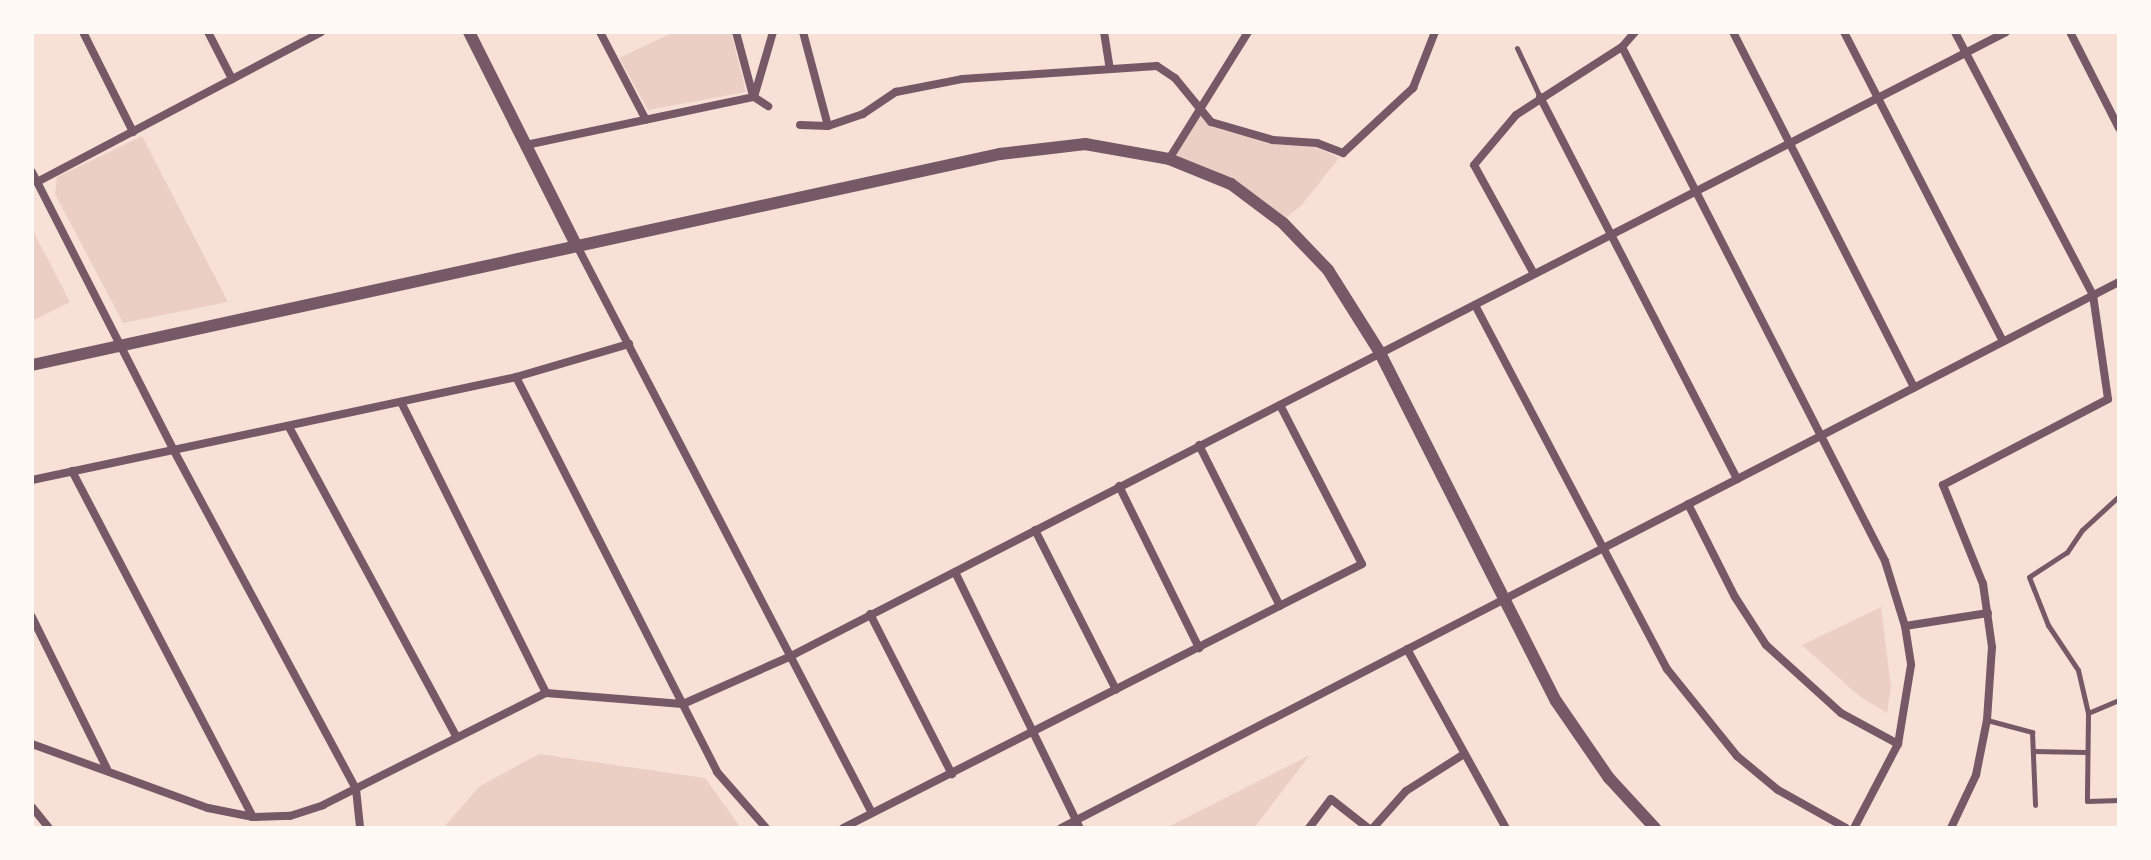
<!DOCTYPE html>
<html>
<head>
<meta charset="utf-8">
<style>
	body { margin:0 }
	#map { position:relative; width:2151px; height:860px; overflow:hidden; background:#f7e1d7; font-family:Barlow,sans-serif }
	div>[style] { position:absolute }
	.green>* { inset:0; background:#ebcfc5 }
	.service>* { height:5px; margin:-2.5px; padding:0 2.5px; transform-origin:2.5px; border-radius:2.5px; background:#755966 }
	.minor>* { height:8px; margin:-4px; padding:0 4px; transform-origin:4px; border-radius:4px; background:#755966 }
	.tertiary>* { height:12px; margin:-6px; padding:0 6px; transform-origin:6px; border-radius:6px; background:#755966 }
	span { translate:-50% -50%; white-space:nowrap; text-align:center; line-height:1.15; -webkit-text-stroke:6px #fffaf5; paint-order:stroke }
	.frame { position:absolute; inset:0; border:34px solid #fffaf5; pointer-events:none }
</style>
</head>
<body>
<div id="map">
	<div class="green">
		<i style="clip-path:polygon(674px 32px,731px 32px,746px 92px,648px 110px,619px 58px)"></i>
		<i style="clip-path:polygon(1198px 114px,1222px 130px,1316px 147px,1339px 158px,1301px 206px,1284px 219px,1174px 158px)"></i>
		<i style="clip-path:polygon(142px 136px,228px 302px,123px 323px,55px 194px,57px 177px)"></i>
		<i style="clip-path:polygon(32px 229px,70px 302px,32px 321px)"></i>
		<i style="clip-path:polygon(1881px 607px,1891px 687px,1887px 713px,1859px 696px,1802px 645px)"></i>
		<i style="clip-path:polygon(539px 754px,705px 778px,741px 828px,443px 828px,480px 786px)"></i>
		<i style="clip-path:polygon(1309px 756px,1254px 828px,1166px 828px,1308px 756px)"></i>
	</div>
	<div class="service">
		<i style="left:1517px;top:48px;width:54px;rotate:64.9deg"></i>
		<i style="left:2119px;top:496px;width:50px;rotate:137.4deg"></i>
		<i style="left:2082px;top:530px;width:27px;rotate:124deg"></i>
		<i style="left:2067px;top:552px;width:45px;rotate:146.7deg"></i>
		<i style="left:2029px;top:577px;width:52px;rotate:68.4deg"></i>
		<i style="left:2048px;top:625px;width:54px;rotate:56.3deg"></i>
		<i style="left:2078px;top:670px;width:44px;rotate:76.9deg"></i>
		<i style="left:2088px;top:713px;width:34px;rotate:-23deg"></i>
		<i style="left:2088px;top:713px;width:88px;rotate:90.7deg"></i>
		<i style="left:2087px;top:801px;width:32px;rotate:-2deg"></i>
		<i style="left:1987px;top:720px;width:47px;rotate:14.9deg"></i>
		<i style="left:2032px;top:732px;width:73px;rotate:87.6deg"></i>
		<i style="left:2033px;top:751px;width:53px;rotate:1.1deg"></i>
	</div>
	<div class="minor">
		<i style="left:83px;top:32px;width:112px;rotate:63.4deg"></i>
		<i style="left:208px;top:32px;width:53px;rotate:62.9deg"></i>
		<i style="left:600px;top:32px;width:99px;rotate:62.4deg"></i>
		<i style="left:736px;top:32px;width:66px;rotate:75.1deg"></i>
		<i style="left:803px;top:32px;width:97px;rotate:75.1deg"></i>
		<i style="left:1104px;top:32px;width:37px;rotate:81deg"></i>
		<i style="left:1733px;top:32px;width:399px;rotate:63deg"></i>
		<i style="left:1844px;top:32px;width:348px;rotate:62.8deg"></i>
		<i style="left:2070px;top:32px;width:108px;rotate:63deg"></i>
		<i style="left:1622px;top:47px;width:577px;rotate:62.9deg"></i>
		<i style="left:1885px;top:561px;width:68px;rotate:72.9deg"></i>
		<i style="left:1905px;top:626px;width:39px;rotate:81deg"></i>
		<i style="left:1911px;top:665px;width:80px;rotate:99.3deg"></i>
		<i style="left:1898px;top:744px;width:95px;rotate:117.6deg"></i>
		<i style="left:754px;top:97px;width:68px;rotate:-73.7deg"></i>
		<i style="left:1540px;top:97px;width:430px;rotate:62.7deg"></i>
		<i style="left:800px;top:125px;width:28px;rotate:2deg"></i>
		<i style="left:828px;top:126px;width:37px;rotate:-19deg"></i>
		<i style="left:863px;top:114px;width:40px;rotate:-34deg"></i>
		<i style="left:896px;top:92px;width:67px;rotate:-11.1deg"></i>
		<i style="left:962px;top:79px;width:195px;rotate:-3.8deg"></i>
		<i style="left:1157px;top:66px;width:22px;rotate:34deg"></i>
		<i style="left:1175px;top:78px;width:57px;rotate:50.7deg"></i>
		<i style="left:1211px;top:122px;width:65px;rotate:16.2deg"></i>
		<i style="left:1273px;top:140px;width:44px;rotate:3.9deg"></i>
		<i style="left:1317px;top:143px;width:28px;rotate:21deg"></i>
		<i style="left:1343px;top:153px;width:96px;rotate:-42.9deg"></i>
		<i style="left:1413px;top:88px;width:60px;rotate:-68.6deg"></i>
		<i style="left:526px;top:145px;width:233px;rotate:-11.9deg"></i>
		<i style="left:754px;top:97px;width:17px;rotate:33deg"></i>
		<i style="left:1169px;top:159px;width:150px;rotate:-58.1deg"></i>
		<i style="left:32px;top:172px;width:311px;rotate:63deg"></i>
		<i style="left:173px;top:449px;width:386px;rotate:61.7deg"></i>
		<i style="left:356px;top:789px;width:39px;rotate:84deg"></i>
		<i style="left:37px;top:182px;width:321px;rotate:-27.8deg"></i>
		<i style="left:576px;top:244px;width:641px;rotate:62.52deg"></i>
		<i style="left:1534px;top:274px;width:124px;rotate:-118.8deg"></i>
		<i style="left:1474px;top:165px;width:65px;rotate:-50deg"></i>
		<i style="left:1516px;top:115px;width:126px;rotate:-32.7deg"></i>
		<i style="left:1622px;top:47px;width:20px;rotate:-49deg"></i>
		<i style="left:1475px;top:305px;width:412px;rotate:62.2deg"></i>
		<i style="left:1667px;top:669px;width:112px;rotate:51.2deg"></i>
		<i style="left:1737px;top:756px;width:53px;rotate:39.7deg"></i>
		<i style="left:1778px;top:790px;width:78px;rotate:29.2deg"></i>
		<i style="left:516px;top:377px;width:443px;rotate:63deg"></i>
		<i style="left:717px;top:772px;width:74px;rotate:48.8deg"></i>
		<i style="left:401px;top:402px;width:325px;rotate:63.5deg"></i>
		<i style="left:289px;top:427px;width:351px;rotate:61.6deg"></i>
		<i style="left:1199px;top:445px;width:180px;rotate:63.3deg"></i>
		<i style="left:72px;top:471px;width:390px;rotate:62.4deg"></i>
		<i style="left:32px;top:480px;width:495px;rotate:-12deg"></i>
		<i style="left:516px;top:377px;width:118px;rotate:-16.3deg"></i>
		<i style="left:1119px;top:486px;width:181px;rotate:63.7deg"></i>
		<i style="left:1688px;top:504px;width:104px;rotate:63.2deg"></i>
		<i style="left:1735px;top:597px;width:57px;rotate:57.1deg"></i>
		<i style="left:1766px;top:645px;width:101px;rotate:42.2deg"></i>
		<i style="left:1841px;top:713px;width:65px;rotate:28.5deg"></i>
		<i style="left:1035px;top:530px;width:179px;rotate:63.1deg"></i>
		<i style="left:955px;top:572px;width:285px;rotate:64deg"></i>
		<i style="left:870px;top:614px;width:180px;rotate:62.9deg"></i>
		<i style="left:32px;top:617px;width:169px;rotate:63.7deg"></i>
		<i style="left:1905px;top:626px;width:84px;rotate:-8.9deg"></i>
		<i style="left:1407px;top:649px;width:205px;rotate:61.1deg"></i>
		<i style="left:32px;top:744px;width:187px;rotate:20deg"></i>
		<i style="left:208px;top:808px;width:46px;rotate:11.3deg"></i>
		<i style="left:253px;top:817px;width:37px;rotate:-2deg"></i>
		<i style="left:290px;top:816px;width:35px;rotate:-18deg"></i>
		<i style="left:323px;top:805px;width:250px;rotate:-26.7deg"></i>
		<i style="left:546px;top:693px;width:137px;rotate:4.6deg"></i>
		<i style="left:683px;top:704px;width:116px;rotate:-23.9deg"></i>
		<i style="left:789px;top:657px;width:1368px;rotate:-27.18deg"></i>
		<i style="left:32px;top:807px;width:27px;rotate:51deg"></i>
		<i style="left:843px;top:828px;width:582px;rotate:-26.96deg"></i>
		<i style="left:1362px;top:564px;width:179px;rotate:-117.3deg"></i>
		<i style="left:1061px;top:828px;width:1191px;rotate:-27.3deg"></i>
		<i style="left:1309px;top:828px;width:36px;rotate:-53deg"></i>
		<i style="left:1331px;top:799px;width:47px;rotate:38.1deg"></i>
		<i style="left:1373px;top:828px;width:50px;rotate:-48.3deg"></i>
		<i style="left:1406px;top:791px;width:69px;rotate:-32.5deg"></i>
		<i style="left:1951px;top:828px;width:59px;rotate:-64.7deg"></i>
		<i style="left:1976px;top:775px;width:56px;rotate:-78.7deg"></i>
		<i style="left:1987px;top:720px;width:73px;rotate:-86.1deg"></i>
		<i style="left:1992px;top:647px;width:64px;rotate:-98.1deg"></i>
		<i style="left:1983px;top:584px;width:107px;rotate:-112deg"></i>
		<i style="left:1943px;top:485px;width:186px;rotate:-27.5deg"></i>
		<i style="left:2108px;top:399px;width:105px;rotate:-98.2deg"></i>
		<i style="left:2093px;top:295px;width:297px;rotate:-117.7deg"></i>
	</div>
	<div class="tertiary">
		<i style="left:469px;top:32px;width:236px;rotate:63.3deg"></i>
		<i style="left:32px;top:365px;width:991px;rotate:-12.3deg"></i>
		<i style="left:1000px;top:154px;width:86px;rotate:-6.7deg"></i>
		<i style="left:1085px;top:144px;width:85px;rotate:10.1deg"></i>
		<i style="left:1169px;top:159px;width:67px;rotate:22deg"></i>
		<i style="left:1231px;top:184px;width:65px;rotate:36.9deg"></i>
		<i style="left:1283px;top:223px;width:65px;rotate:46.2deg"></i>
		<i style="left:1328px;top:270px;width:96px;rotate:57.8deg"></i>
		<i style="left:1379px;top:351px;width:392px;rotate:63.2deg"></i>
		<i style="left:1556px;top:701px;width:93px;rotate:55.5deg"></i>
		<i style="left:1609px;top:778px;width:68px;rotate:47.4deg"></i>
	</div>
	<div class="frame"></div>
</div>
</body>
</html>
